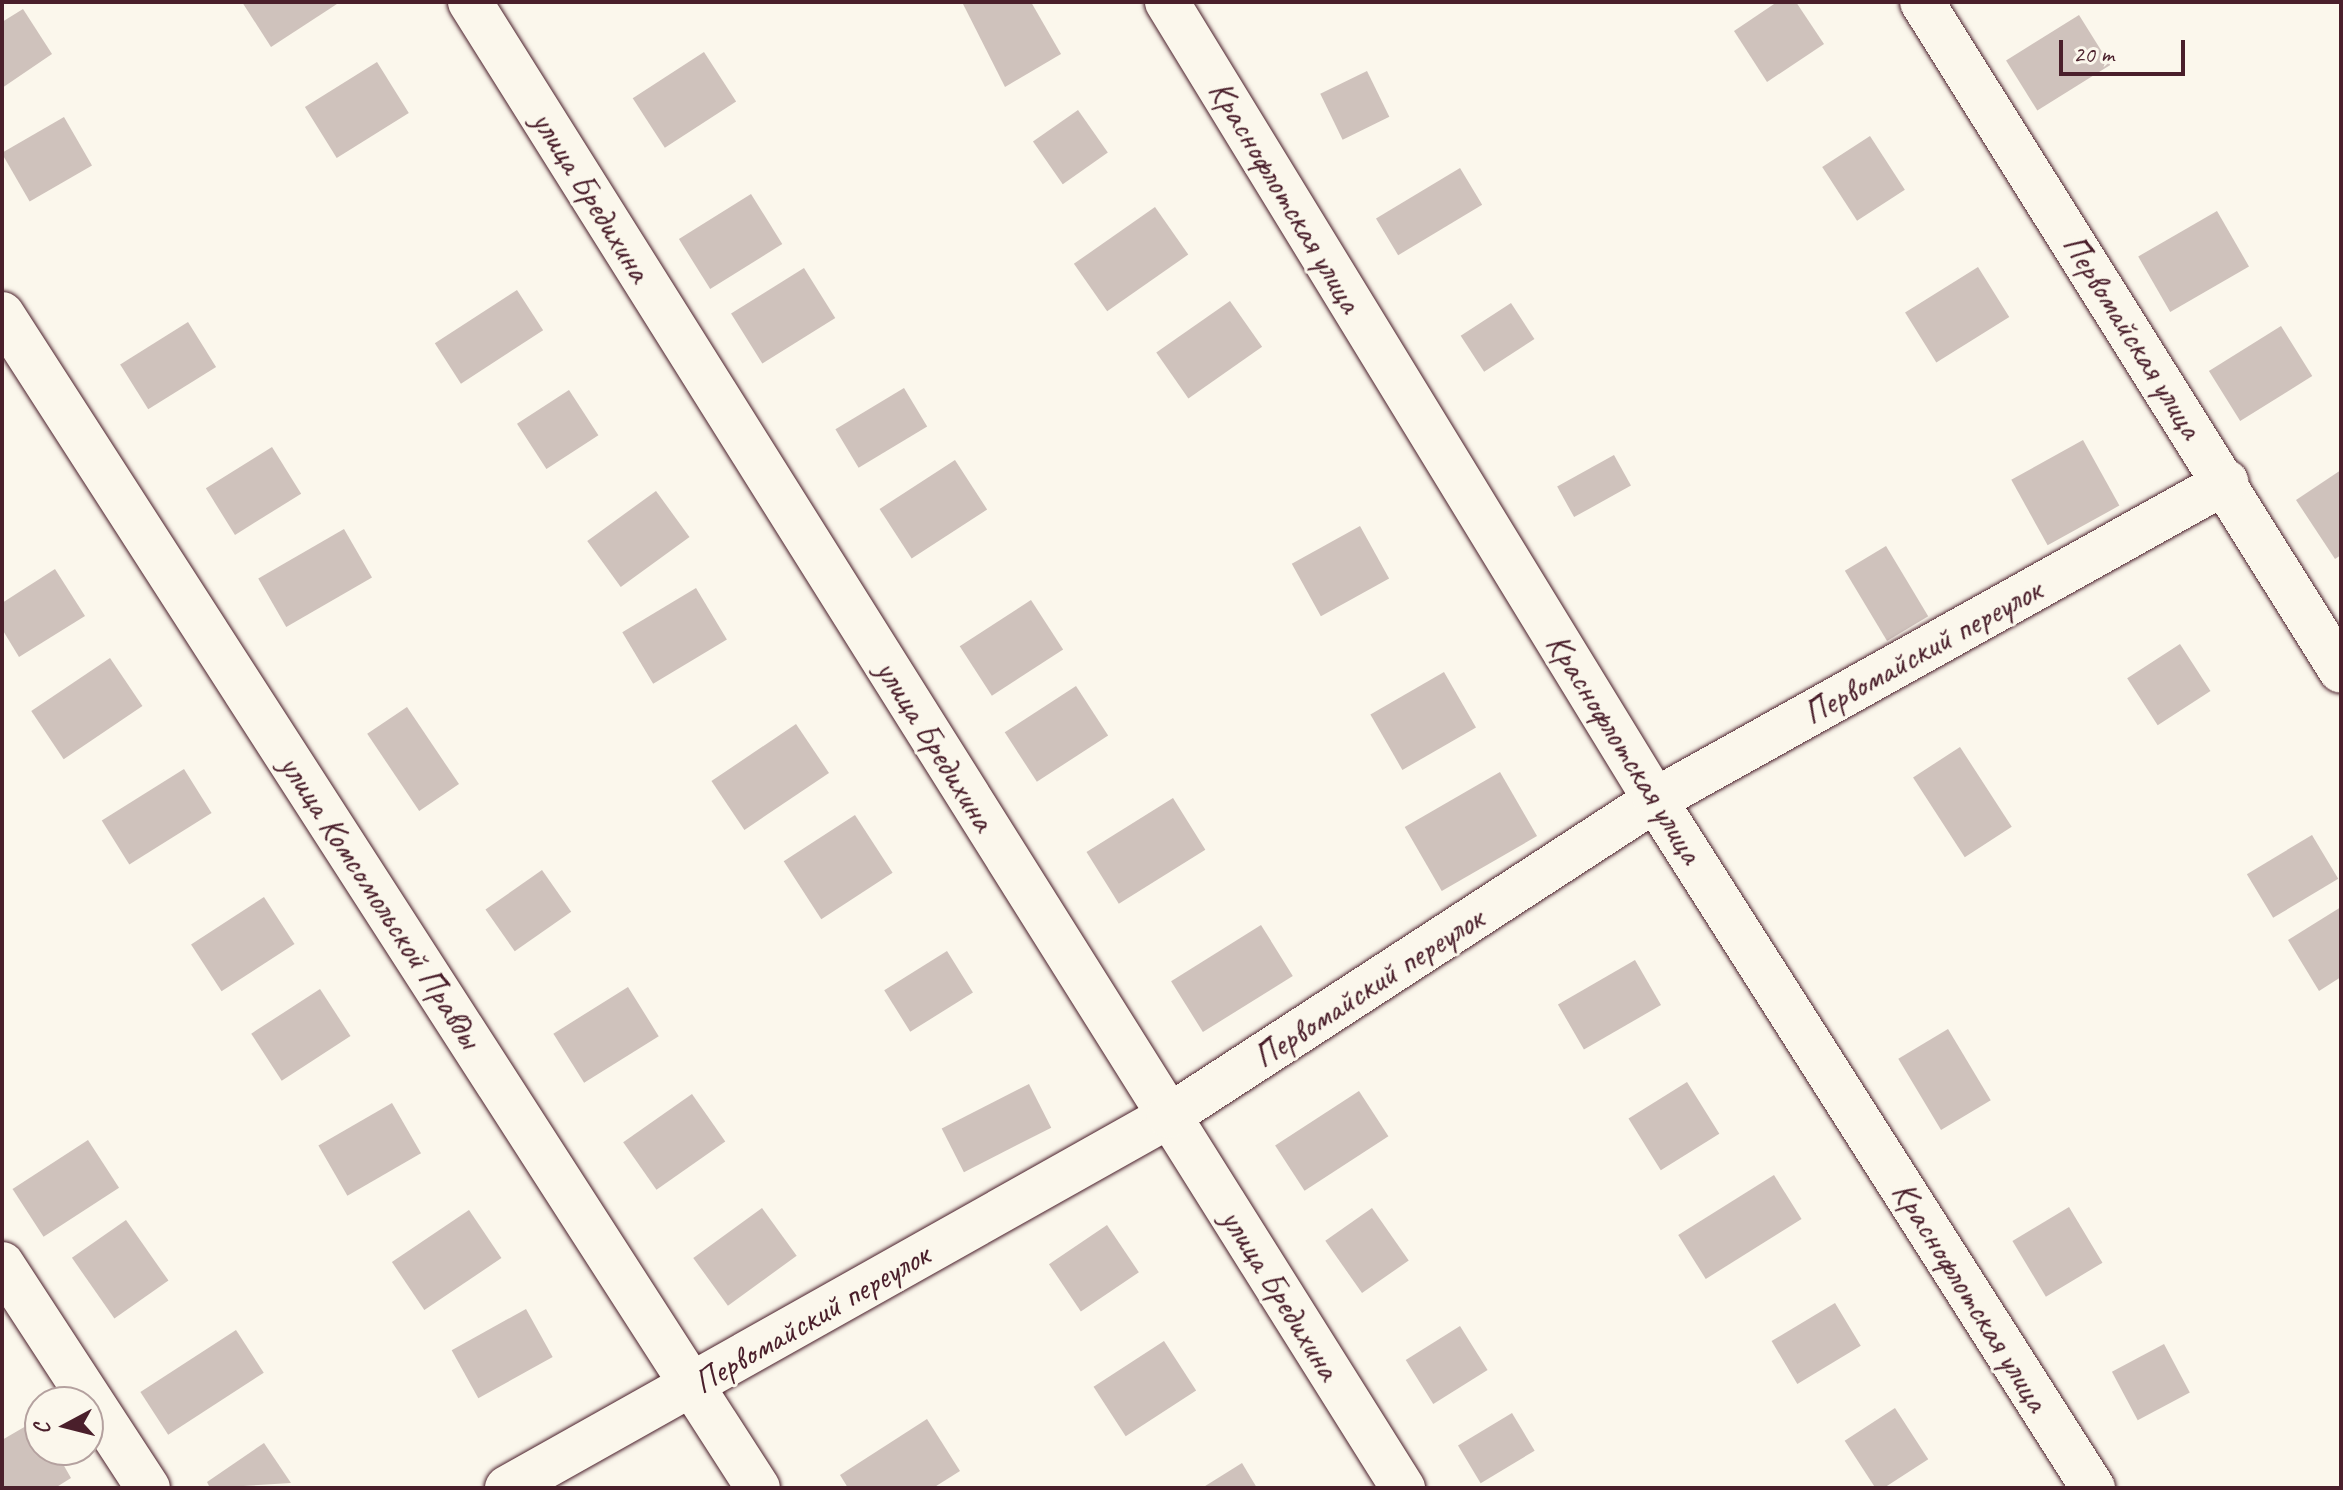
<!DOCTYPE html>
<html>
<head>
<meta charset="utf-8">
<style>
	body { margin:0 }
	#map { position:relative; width:2343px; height:1490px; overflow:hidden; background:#fbf7ec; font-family:Caveat,sans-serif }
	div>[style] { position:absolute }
	.building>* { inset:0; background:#cfc2bc; transform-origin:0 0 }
	.roads { filter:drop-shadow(0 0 2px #4a1f2b) drop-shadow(0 0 2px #4a1f2b) }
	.minor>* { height:44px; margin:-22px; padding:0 22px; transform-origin:22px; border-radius:22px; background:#fbf7ec }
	span { translate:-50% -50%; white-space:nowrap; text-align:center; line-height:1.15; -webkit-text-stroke:6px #fbf7ec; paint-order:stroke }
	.street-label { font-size:34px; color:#4a1f2b }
	.frame { position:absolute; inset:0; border:4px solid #4a1f2b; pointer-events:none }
	.north { position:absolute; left:24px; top:1386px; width:80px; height:80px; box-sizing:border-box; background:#fbf7ec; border:2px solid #b4a19f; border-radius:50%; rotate:263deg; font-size:22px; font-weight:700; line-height:32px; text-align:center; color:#4a1f2b }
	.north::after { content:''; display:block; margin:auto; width:28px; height:36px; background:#4a1f2b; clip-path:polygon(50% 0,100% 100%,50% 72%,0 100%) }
	.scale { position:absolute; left:2059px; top:40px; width:126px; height:36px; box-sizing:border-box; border:4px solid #4a1f2b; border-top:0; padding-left:10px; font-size:24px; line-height:28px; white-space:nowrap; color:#4a1f2b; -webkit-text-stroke:6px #fbf7ec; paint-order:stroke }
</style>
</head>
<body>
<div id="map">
	<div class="building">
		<i style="clip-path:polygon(242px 2px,340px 2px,271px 47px)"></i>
		<i style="clip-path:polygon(962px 2px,1031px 2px,1061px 54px,1005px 87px)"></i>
		<i style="clip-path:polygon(1777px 2px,1796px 2px,1824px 44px,1767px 82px,1734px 31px)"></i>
		<i style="clip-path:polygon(23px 9px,52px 54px,2px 88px,2px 22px)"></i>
		<i style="left:2079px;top:15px;width:59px;height:86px;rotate:58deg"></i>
		<i style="left:704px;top:52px;width:59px;height:85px;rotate:57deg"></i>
		<i style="left:377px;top:62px;width:60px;height:85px;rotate:58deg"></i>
		<i style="left:1367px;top:71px;width:51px;height:52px;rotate:64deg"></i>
		<i style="left:1078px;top:110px;width:52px;height:55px;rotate:55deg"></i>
		<i style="left:64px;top:117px;width:56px;height:72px;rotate:60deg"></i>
		<i style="left:1870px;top:136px;width:64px;height:57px;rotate:57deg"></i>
		<i style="left:1460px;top:168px;width:43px;height:98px;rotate:59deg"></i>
		<i style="left:751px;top:194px;width:59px;height:85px;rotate:58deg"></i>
		<i style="left:1155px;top:207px;width:58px;height:99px;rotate:55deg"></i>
		<i style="left:2217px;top:211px;width:64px;height:91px;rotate:60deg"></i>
		<i style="left:1978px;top:267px;width:59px;height:86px;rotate:58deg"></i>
		<i style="left:804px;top:268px;width:59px;height:86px;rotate:58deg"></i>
		<i style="left:517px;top:290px;width:48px;height:98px;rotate:57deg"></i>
		<i style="left:1230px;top:301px;width:56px;height:90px;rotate:55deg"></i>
		<i style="left:1511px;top:303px;width:43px;height:60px;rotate:57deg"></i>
		<i style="left:188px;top:322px;width:53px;height:80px;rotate:58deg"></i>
		<i style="left:2281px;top:326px;width:59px;height:85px;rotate:58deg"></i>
		<i style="left:904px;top:388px;width:45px;height:80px;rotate:59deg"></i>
		<i style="left:569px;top:390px;width:54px;height:62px;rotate:57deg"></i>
		<i style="left:2083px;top:440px;width:75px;height:82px;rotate:61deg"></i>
		<i style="left:272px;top:447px;width:55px;height:78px;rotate:58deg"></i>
		<i style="left:1614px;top:455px;width:35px;height:65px;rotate:61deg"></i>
		<i style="left:955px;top:460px;width:59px;height:90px;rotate:57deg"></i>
		<i style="clip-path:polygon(2341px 470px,2341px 555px,2335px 559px,2296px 500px)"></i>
		<i style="left:656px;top:491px;width:57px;height:85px;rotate:54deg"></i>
		<i style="left:1360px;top:526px;width:60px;height:78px;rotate:61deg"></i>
		<i style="left:344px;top:529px;width:56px;height:99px;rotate:60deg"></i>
		<i style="left:1886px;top:546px;width:82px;height:48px;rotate:59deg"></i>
		<i style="clip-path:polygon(55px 569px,85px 616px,19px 657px,2px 629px,2px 603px)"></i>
		<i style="left:696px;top:588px;width:60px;height:86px;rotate:59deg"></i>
		<i style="left:1031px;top:600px;width:59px;height:85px;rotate:57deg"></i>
		<i style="left:2180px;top:644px;width:56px;height:63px;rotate:57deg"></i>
		<i style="left:110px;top:658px;width:58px;height:95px;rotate:56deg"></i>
		<i style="left:1444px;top:672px;width:64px;height:85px;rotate:60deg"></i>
		<i style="left:1076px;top:686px;width:59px;height:85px;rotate:57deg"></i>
		<i style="left:407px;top:707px;width:93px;height:48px;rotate:56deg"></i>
		<i style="left:796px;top:724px;width:59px;height:102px;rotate:56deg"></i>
		<i style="left:1960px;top:747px;width:95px;height:56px;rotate:57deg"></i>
		<i style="left:184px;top:769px;width:52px;height:97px;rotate:58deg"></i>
		<i style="left:1500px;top:772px;width:74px;height:110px;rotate:60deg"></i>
		<i style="left:1173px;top:798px;width:61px;height:102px;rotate:58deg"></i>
		<i style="left:855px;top:815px;width:69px;height:85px;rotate:57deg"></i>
		<i style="left:2312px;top:835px;width:51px;height:76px;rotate:59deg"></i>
		<i style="left:542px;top:870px;width:51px;height:69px;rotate:55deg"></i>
		<i style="left:264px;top:897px;width:56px;height:87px;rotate:57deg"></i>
		<i style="clip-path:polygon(2341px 907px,2341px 977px,2319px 991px,2288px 940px)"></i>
		<i style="left:1261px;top:925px;width:60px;height:106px;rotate:58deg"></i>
		<i style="left:947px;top:951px;width:49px;height:74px;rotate:58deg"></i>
		<i style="left:1635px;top:960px;width:52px;height:89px;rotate:60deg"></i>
		<i style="left:628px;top:987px;width:58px;height:88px;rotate:58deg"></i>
		<i style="left:320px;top:989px;width:56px;height:82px;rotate:57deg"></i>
		<i style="left:1948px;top:1029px;width:83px;height:58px;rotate:59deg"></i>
		<i style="left:1687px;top:1082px;width:61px;height:69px;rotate:58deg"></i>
		<i style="left:1029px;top:1084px;width:49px;height:98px;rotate:63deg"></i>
		<i style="left:1359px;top:1091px;width:54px;height:100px;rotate:57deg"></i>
		<i style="left:692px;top:1094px;width:58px;height:84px;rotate:55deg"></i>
		<i style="left:392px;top:1103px;width:58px;height:85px;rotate:60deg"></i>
		<i style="left:88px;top:1140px;width:57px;height:90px;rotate:57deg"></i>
		<i style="left:1774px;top:1175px;width:52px;height:113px;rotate:58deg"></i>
		<i style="left:2069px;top:1207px;width:65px;height:66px;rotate:59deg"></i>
		<i style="left:762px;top:1208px;width:59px;height:85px;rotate:54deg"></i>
		<i style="left:1372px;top:1208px;width:64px;height:57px;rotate:55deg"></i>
		<i style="left:469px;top:1210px;width:58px;height:93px;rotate:56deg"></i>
		<i style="left:126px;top:1220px;width:74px;height:66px;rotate:55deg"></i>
		<i style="left:1107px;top:1225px;width:57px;height:70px;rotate:56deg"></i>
		<i style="left:1835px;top:1303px;width:50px;height:74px;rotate:59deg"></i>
		<i style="left:526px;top:1309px;width:55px;height:85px;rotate:61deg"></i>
		<i style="left:1460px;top:1326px;width:52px;height:64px;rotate:58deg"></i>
		<i style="left:236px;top:1330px;width:51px;height:114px;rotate:57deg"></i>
		<i style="left:1164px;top:1341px;width:59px;height:84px;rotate:57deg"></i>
		<i style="left:2164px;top:1344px;width:55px;height:59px;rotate:62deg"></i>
		<i style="left:1895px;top:1408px;width:61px;height:60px;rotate:57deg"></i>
		<i style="left:1512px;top:1413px;width:44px;height:63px;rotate:59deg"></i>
		<i style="clip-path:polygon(38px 1419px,40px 1450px,55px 1450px,71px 1478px,55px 1488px,2px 1488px,2px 1440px)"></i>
		<i style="clip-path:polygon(927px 1419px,960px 1471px,933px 1488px,848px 1488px,840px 1475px)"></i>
		<i style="clip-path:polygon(264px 1443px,291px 1483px,210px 1488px,207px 1482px)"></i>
		<i style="clip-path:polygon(1242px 1463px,1257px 1488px,1202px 1488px)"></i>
	</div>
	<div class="roads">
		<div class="minor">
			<i style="left:470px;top:2px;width:1755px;rotate:57.88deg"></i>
			<i style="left:1167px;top:2px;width:935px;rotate:58.55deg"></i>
			<i style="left:1655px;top:800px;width:816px;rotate:57.52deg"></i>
			<i style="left:1922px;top:2px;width:789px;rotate:57.94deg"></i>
			<i style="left:2px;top:314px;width:1396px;rotate:57.22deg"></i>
			<i style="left:2px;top:1264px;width:267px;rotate:56.9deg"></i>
			<i style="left:507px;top:1488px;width:759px;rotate:-29.33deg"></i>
			<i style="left:1169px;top:1116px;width:580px;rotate:-33.03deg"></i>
			<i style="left:1655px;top:800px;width:654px;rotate:-29.11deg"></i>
		</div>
	</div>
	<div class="street-label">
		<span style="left:592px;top:196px;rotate:58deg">улица Бредихина</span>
		<span style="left:1286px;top:196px;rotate:59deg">Краснофлотская улица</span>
		<span style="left:2133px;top:336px;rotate:58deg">Первомайская улица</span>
		<span style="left:1922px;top:651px;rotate:-29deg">Первомайский переулок</span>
		<span style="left:936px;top:745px;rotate:58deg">улица Бредихина</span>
		<span style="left:1625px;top:748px;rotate:58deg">Краснофлотская улица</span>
		<span style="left:381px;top:901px;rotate:57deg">улица Комсомольской Правды</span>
		<span style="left:1368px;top:987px;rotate:-33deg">Первомайский переулок</span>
		<span style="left:1281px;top:1294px;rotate:58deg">улица Бредихина</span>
		<span style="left:1971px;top:1296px;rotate:58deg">Краснофлотская улица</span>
		<span style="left:811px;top:1318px;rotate:-30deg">Первомайский переулок</span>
	</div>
	<div class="frame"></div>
	<div class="north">С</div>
	<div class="scale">20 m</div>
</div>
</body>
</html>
